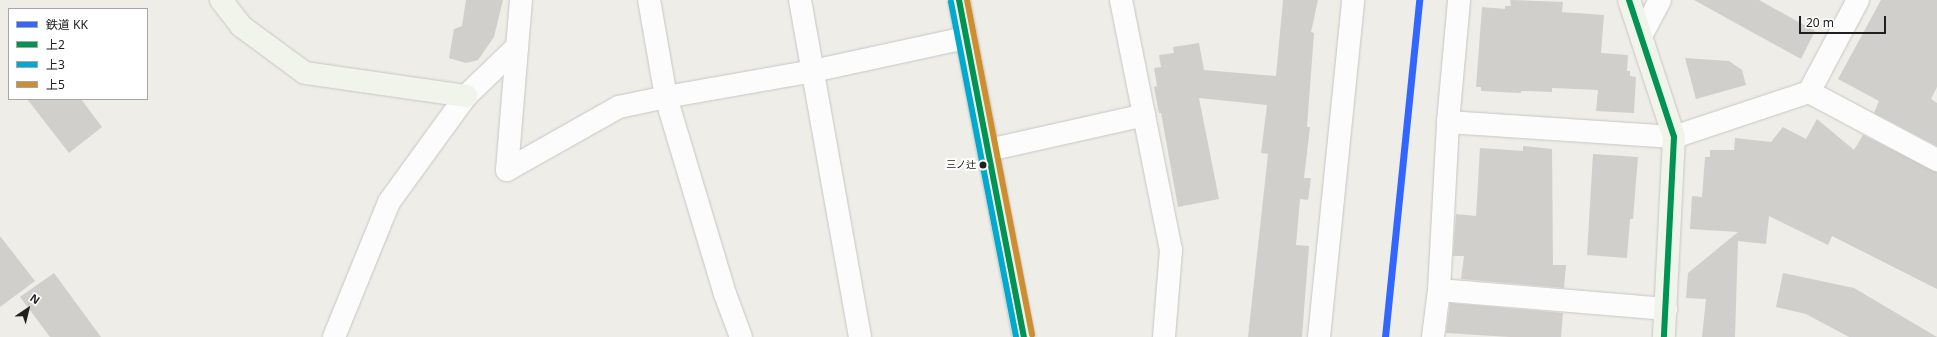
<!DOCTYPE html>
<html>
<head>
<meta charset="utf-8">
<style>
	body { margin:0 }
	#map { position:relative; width:1937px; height:337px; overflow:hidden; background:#eeede8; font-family:"Noto Sans","Noto Sans JP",sans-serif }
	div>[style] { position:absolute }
	.building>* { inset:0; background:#d1cfcb }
	.roads { filter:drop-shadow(0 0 1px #c7c6c4) drop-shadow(0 0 1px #c7c6c4) }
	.street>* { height:22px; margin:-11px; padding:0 11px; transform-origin:11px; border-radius:11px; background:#fcfcfc }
	.secondary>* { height:22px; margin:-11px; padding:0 11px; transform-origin:11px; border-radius:11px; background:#f1f4eb }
	.bus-1>* { height:6px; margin:-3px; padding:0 3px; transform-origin:3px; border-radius:3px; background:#009354 }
	.bus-2>* { height:6px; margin:-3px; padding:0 3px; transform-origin:3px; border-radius:3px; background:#00a9ce }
	.bus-3>* { height:6px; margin:-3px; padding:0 3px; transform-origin:3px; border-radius:3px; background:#cd8e31 }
	.rail-1>* { height:7px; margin:-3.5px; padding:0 3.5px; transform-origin:3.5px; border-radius:3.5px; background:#36f }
	.dots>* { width:11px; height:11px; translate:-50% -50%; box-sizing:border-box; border:2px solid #fff; border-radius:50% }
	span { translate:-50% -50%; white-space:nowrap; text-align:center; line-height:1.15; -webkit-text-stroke:4px #fff; paint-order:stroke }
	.bus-label { font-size:10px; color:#202020 }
	.right { translate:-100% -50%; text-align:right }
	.legend { position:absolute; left:8px; top:8px; width:140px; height:92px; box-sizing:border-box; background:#fff; border:1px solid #a6a6a6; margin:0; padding:5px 7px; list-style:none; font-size:12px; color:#202020 }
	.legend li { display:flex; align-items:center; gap:8px; height:20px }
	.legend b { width:20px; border:1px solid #a6a6a6 }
	.north { position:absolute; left:8px; top:289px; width:40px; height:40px; -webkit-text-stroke:3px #fff; paint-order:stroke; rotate:35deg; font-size:11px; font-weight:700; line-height:16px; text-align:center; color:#202020 }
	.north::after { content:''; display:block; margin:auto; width:14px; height:18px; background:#202020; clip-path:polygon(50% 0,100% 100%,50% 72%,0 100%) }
	.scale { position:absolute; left:1799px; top:16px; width:87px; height:18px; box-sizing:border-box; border:2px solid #202020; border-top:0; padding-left:5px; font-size:12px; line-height:14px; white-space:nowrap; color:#202020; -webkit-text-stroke:3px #fff; paint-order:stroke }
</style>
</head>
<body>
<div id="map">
	<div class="building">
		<i style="clip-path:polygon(466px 0,503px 0,494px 37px,478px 60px,466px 63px,449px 58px,454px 29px,462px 26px)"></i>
		<i style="clip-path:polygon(1283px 0,1318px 0,1311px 32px,1314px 33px,1307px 127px,1310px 127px,1304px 178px,1311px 178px,1308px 200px,1300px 199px,1296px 245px,1309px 246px,1302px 337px,1248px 337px,1268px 154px,1261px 153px,1267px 105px,1199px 98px,1219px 199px,1178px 207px,1161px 113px,1159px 113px,1154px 87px,1157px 86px,1154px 68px,1161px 67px,1159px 55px,1174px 53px,1173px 47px,1199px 43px,1204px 70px,1276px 76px)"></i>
		<i style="clip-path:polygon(1510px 0,1563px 2px,1562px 12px,1604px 15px,1601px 53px,1628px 55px,1627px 71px,1630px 71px,1630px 76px,1636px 77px,1634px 113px,1596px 111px,1598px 90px,1552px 88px,1552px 92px,1521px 91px,1521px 93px,1481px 91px,1481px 87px,1476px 87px,1482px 7px,1505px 9px,1505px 6px,1511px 6px)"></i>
		<i style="clip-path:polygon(1694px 0,1759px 0,1815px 31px,1801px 59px)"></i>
		<i style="clip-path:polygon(1881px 0,1937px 0,1937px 87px,1931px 99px,1937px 103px,1937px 146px,1874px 113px,1879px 101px,1838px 79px)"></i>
		<i style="clip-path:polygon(1685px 58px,1729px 61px,1742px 70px,1746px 85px,1696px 99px)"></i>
		<i style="clip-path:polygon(27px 99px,81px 99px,102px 127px,69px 153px)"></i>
		<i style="clip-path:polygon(1817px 119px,1854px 150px,1863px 135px,1937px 172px,1937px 289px,1832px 236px,1828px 245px,1769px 216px,1766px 244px,1738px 241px,1735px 337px,1702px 337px,1706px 299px,1686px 298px,1688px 273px,1738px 232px,1690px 229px,1692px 196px,1702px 197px,1705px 157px,1710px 157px,1710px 150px,1734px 150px,1735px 138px,1771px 142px,1783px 127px,1806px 139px)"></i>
		<i style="clip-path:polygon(1523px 146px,1552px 149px,1553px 265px,1566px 265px,1564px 288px,1461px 279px,1464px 256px,1453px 256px,1456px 214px,1476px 216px,1480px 148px,1523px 151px)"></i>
		<i style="clip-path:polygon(1593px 154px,1638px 157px,1633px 219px,1630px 219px,1627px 258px,1587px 255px)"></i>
		<i style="clip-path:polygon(0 236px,35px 281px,0 307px)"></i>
		<i style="clip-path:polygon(54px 273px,101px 337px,50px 337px,20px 297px)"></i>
		<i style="clip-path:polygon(1783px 273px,1854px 288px,1937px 337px,1849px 337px,1806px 314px,1776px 307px)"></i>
		<i style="clip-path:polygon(1450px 303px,1563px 313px,1561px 337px,1510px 337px,1446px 333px)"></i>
	</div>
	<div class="roads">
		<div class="street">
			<i style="left:800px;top:0;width:342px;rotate:79.9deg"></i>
			<i style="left:1121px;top:0;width:255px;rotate:78.7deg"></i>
			<i style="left:1171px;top:250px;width:87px;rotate:94.6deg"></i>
			<i style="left:1642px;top:34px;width:38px;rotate:-62deg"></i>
			<i style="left:1809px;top:92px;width:145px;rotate:28deg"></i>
			<i style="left:1448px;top:122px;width:226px;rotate:3.8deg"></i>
			<i style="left:1674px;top:137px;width:142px;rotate:-18.4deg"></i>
			<i style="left:1809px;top:92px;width:104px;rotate:-62deg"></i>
			<i style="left:988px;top:150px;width:160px;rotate:-12.6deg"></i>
			<i style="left:507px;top:170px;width:129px;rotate:-29.4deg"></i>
			<i style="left:619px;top:107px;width:48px;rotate:-12deg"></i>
			<i style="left:666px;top:97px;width:98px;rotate:-99.9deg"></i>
			<i style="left:507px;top:170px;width:171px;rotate:-85.3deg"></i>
			<i style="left:1439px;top:290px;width:228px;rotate:4.8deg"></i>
			<i style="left:334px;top:337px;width:146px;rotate:-67.8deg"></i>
			<i style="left:389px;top:202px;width:131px;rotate:-54deg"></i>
			<i style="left:466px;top:96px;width:71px;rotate:-43.9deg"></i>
			<i style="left:741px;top:337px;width:46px;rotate:-110.4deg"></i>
			<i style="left:725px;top:294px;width:206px;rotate:-106.7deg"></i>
			<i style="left:666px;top:97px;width:149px;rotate:-10deg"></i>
			<i style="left:813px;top:71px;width:157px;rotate:-12.2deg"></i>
			<i style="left:1319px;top:337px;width:339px;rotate:-84.2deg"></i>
			<i style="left:1433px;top:337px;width:47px;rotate:-82.7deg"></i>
			<i style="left:1439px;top:290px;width:168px;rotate:-86.9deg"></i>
			<i style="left:1448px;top:122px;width:122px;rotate:-84.8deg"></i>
		</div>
		<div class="secondary">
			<i style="left:221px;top:0;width:33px;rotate:52deg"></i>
			<i style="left:241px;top:26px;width:79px;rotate:36.3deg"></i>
			<i style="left:305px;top:73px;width:163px;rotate:8.1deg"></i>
			<i style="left:959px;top:0;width:343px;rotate:79.1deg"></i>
			<i style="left:1629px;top:0;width:144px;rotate:71.8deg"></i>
			<i style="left:1674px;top:137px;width:200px;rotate:92.9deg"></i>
		</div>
	</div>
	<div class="bus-1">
		<i style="left:959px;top:0;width:343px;rotate:79.1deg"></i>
		<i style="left:1629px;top:0;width:144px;rotate:71.8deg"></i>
		<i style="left:1674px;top:137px;width:200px;rotate:92.9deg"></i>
	</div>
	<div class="bus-2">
		<i style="left:951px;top:2px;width:341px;rotate:79deg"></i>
	</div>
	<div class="bus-3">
		<i style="left:967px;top:0;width:341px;rotate:79deg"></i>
	</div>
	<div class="rail-1">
		<i style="left:1385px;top:337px;width:339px;rotate:-84.2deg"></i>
	</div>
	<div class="dots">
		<i style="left:983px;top:165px;background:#202020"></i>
	</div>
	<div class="bus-label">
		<span class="right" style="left:976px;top:165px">三ノ辻</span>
	</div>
	<ul class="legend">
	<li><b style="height:5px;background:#36f"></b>鉄道 KK</li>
	<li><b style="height:5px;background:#009354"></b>上2</li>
	<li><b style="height:5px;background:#00a9ce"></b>上3</li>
	<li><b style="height:5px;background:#cd8e31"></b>上5</li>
	</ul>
	<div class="north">N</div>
	<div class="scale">20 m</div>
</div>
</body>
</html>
